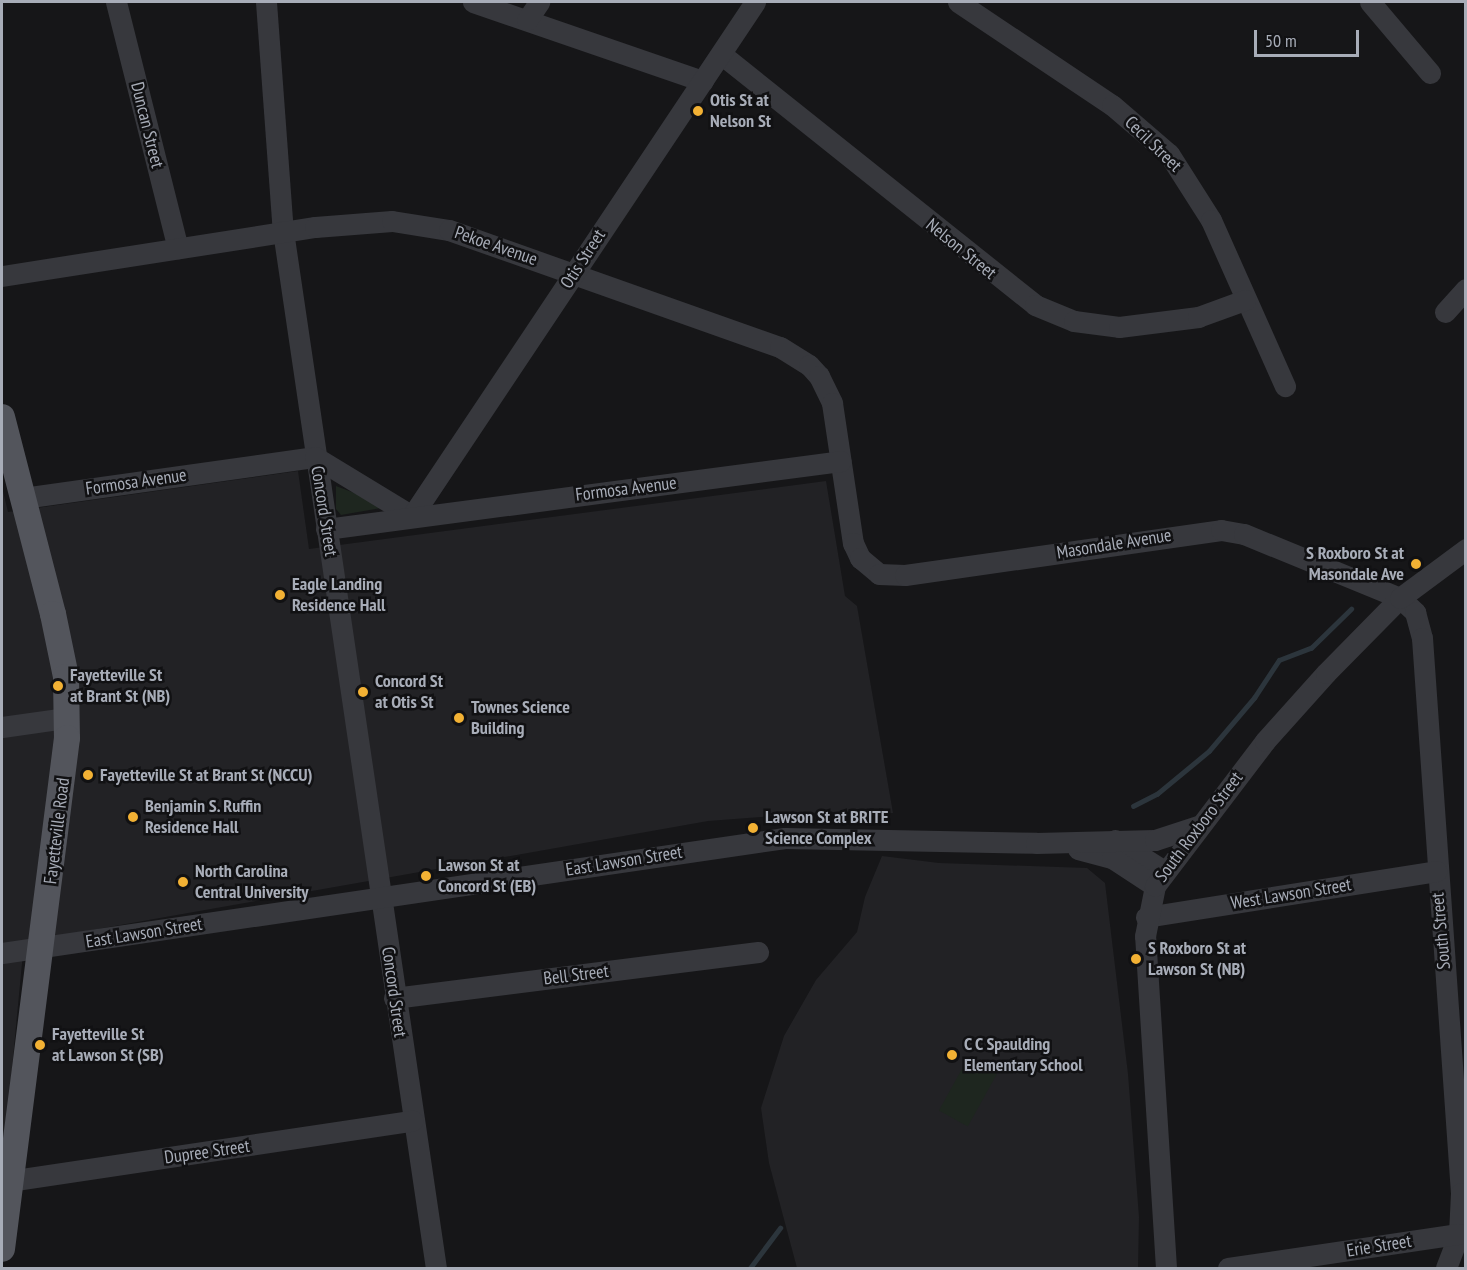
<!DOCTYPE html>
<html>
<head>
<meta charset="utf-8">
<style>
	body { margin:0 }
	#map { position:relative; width:1467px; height:1270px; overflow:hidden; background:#161618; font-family:"PT Sans Narrow",sans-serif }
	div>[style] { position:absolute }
	.built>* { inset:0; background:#222225 }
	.green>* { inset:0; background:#1e261f; transform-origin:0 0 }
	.stream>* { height:4.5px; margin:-2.25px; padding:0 2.25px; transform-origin:2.25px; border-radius:2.25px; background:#2c353c }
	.minor>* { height:21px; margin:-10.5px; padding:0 10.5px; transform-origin:10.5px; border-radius:10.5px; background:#37383d }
	.major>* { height:26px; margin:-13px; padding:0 13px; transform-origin:13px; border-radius:13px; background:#53555c }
	.dots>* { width:16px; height:16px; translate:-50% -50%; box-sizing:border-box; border:3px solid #111113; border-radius:50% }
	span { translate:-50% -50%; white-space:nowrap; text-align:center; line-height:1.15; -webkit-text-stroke:5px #111113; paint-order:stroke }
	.poi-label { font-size:18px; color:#a8adb8; font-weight:700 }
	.left { translate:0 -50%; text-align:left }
	.right { translate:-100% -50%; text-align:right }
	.street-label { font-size:18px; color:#a8adb8 }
	.frame { position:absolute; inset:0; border:3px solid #a8adb8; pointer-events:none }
	.scale { position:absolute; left:1254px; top:30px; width:105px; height:27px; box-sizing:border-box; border:3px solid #a8adb8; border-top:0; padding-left:8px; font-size:18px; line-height:21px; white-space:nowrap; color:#a8adb8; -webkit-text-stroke:4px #111113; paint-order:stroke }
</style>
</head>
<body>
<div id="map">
	<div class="built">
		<i style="clip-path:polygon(298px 471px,309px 549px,826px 481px,845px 596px,857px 606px,893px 813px,824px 812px,708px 821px,24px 942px,2px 1174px,2px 487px,8px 512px)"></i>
		<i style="clip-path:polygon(882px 856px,939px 863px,1087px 868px,1105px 883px,1128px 1074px,1139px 1217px,1138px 1268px,797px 1268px,769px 1163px,761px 1108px,784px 1036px,816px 980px,857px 932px,865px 897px)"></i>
	</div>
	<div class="green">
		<i style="clip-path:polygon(336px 486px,378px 502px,381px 508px,341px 515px,336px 509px)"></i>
		<i style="left:968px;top:1058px;width:33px;height:60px;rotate:29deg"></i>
	</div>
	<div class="stream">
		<i style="left:1133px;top:806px;width:27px;rotate:-27deg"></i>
		<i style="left:1157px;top:794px;width:67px;rotate:-39.6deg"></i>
		<i style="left:1209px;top:751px;width:70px;rotate:-49.7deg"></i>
		<i style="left:1254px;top:698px;width:45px;rotate:-56.7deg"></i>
		<i style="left:1279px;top:660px;width:34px;rotate:-21deg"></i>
		<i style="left:1311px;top:648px;width:56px;rotate:-44.3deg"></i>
		<i style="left:750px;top:1268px;width:50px;rotate:-53.1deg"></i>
	</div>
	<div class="minor">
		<i style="left:116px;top:2px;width:254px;rotate:75.9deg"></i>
		<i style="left:266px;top:2px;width:230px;rotate:85.8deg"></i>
		<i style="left:283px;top:231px;width:1048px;rotate:81.61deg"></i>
		<i style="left:473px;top:2px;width:243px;rotate:19deg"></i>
		<i style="left:958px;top:2px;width:185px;rotate:33.8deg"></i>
		<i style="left:1112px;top:105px;width:75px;rotate:40.7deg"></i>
		<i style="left:1169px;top:154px;width:78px;rotate:57.5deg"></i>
		<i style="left:1211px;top:220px;width:182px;rotate:66deg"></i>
		<i style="left:1370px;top:2px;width:93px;rotate:49.8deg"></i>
		<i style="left:527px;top:20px;width:22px;rotate:-56deg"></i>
		<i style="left:721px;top:54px;width:402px;rotate:38.6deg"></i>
		<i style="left:1035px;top:305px;width:42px;rotate:22.3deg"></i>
		<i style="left:1074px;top:321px;width:45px;rotate:7.6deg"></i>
		<i style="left:1119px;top:327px;width:80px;rotate:-7.2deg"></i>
		<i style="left:1198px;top:317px;width:50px;rotate:-19.9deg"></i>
		<i style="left:2px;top:276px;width:317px;rotate:-8.9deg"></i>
		<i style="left:315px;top:227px;width:77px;rotate:-4.5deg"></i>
		<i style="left:392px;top:221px;width:58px;rotate:9deg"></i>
		<i style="left:449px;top:230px;width:351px;rotate:19.5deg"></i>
		<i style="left:780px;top:347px;width:34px;rotate:32deg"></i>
		<i style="left:809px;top:365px;width:15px;rotate:48deg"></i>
		<i style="left:819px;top:376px;width:30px;rotate:64deg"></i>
		<i style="left:832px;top:403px;width:142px;rotate:81.5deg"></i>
		<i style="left:853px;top:543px;width:17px;rotate:65deg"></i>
		<i style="left:860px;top:558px;width:25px;rotate:40deg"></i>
		<i style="left:879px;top:574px;width:26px;rotate:2deg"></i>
		<i style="left:905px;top:575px;width:319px;rotate:-8.1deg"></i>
		<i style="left:1221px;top:530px;width:23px;rotate:10deg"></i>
		<i style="left:1244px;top:534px;width:169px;rotate:22.3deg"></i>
		<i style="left:1400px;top:598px;width:21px;rotate:43deg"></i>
		<i style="left:1415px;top:612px;width:27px;rotate:75deg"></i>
		<i style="left:1422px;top:638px;width:556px;rotate:85.98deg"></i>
		<i style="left:1461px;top:1193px;width:41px;rotate:92.8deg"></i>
		<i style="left:1459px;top:1234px;width:36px;rotate:111deg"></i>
		<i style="left:1445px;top:312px;width:31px;rotate:-48deg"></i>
		<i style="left:23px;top:498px;width:295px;rotate:-8deg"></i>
		<i style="left:315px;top:457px;width:114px;rotate:31.3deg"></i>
		<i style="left:412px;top:516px;width:618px;rotate:-56.28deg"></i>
		<i style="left:326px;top:529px;width:519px;rotate:-7.52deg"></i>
		<i style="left:2px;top:727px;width:65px;rotate:-8deg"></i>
		<i style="left:1115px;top:840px;width:58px;rotate:32.3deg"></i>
		<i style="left:1078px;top:849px;width:35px;rotate:15deg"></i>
		<i style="left:1112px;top:858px;width:51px;rotate:33.1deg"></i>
		<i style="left:1146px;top:917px;width:294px;rotate:-9deg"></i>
		<i style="left:2px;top:953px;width:791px;rotate:-8.36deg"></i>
		<i style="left:785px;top:838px;width:251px;rotate:1.1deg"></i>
		<i style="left:1036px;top:843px;width:119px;rotate:-1.4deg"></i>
		<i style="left:1155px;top:840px;width:45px;rotate:-18deg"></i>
		<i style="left:394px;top:998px;width:367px;rotate:-7.2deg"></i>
		<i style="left:2px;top:1182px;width:415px;rotate:-8.5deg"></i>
		<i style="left:1166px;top:1268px;width:333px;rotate:-93.6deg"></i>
		<i style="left:1145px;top:936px;width:51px;rotate:-78.7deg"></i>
		<i style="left:1155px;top:886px;width:182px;rotate:-52.8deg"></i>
		<i style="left:1265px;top:741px;width:91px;rotate:-48.1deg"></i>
		<i style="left:1326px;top:673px;width:105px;rotate:-45.4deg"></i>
		<i style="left:1400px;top:598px;width:82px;rotate:-36.6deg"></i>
		<i style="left:1228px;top:1268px;width:233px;rotate:-8.4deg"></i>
	</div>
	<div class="major">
		<i style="left:2px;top:417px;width:203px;rotate:75.5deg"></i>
		<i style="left:53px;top:614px;width:64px;rotate:78.3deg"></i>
		<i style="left:66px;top:677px;width:61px;rotate:89.1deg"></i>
		<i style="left:67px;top:738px;width:515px;rotate:97.25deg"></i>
	</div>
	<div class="dots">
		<i style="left:698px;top:111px;background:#f2b134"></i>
		<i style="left:1416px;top:564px;background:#f2b134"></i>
		<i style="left:280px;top:595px;background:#f2b134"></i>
		<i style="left:58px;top:686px;background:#f2b134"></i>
		<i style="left:363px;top:692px;background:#f2b134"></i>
		<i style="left:459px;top:718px;background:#f2b134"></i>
		<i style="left:88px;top:775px;background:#f2b134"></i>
		<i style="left:133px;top:817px;background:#f2b134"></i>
		<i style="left:753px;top:828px;background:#f2b134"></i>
		<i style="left:426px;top:876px;background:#f2b134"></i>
		<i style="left:183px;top:882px;background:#f2b134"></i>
		<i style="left:1136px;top:959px;background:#f2b134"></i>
		<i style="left:40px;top:1045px;background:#f2b134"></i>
		<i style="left:952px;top:1055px;background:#f2b134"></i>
	</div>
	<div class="poi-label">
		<span class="left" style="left:710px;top:111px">Otis St at<br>Nelson St</span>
		<span class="right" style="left:1404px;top:564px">S Roxboro St at<br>Masondale Ave</span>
		<span class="left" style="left:292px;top:595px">Eagle Landing<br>Residence Hall</span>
		<span class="left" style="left:70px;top:686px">Fayetteville St<br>at Brant St (NB)</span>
		<span class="left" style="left:375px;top:692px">Concord St<br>at Otis St</span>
		<span class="left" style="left:471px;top:718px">Townes Science<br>Building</span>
		<span class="left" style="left:100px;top:775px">Fayetteville St at Brant St (NCCU)</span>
		<span class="left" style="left:145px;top:817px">Benjamin S. Ruffin<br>Residence Hall</span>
		<span class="left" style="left:765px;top:828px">Lawson St at BRITE<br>Science Complex</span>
		<span class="left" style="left:438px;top:876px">Lawson St at<br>Concord St (EB)</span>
		<span class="left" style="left:195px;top:882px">North Carolina<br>Central University</span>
		<span class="left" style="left:1148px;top:959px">S Roxboro St at<br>Lawson St (NB)</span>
		<span class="left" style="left:52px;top:1045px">Fayetteville St<br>at Lawson St (SB)</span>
		<span class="left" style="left:964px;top:1055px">C C Spaulding<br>Elementary School</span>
	</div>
	<div class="street-label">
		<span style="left:147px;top:125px;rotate:76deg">Duncan Street</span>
		<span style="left:1153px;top:144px;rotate:44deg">Cecil Street</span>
		<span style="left:496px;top:246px;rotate:19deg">Pekoe Avenue</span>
		<span style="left:961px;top:249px;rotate:39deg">Nelson Street</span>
		<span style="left:583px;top:259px;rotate:-57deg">Otis Street</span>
		<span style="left:136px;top:482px;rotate:-8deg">Formosa Avenue</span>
		<span style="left:626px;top:489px;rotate:-7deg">Formosa Avenue</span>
		<span style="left:324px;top:511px;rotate:81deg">Concord Street</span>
		<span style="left:1114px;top:544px;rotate:-9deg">Masondale Avenue</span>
		<span style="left:1199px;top:827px;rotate:-53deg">South Roxboro Street</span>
		<span style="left:57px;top:831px;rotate:-83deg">Fayetteville Road</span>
		<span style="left:624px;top:861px;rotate:-9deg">East Lawson Street</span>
		<span style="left:1291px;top:894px;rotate:-9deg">West Lawson Street</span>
		<span style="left:1441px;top:931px;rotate:-95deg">South Street</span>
		<span style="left:144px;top:933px;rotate:-9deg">East Lawson Street</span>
		<span style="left:576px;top:975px;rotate:-7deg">Bell Street</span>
		<span style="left:394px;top:992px;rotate:82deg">Concord Street</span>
		<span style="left:207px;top:1152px;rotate:-8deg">Dupree Street</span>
		<span style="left:1379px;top:1246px;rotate:-9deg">Erie Street</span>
	</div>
	<div class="frame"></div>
	<div class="scale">50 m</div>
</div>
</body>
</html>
